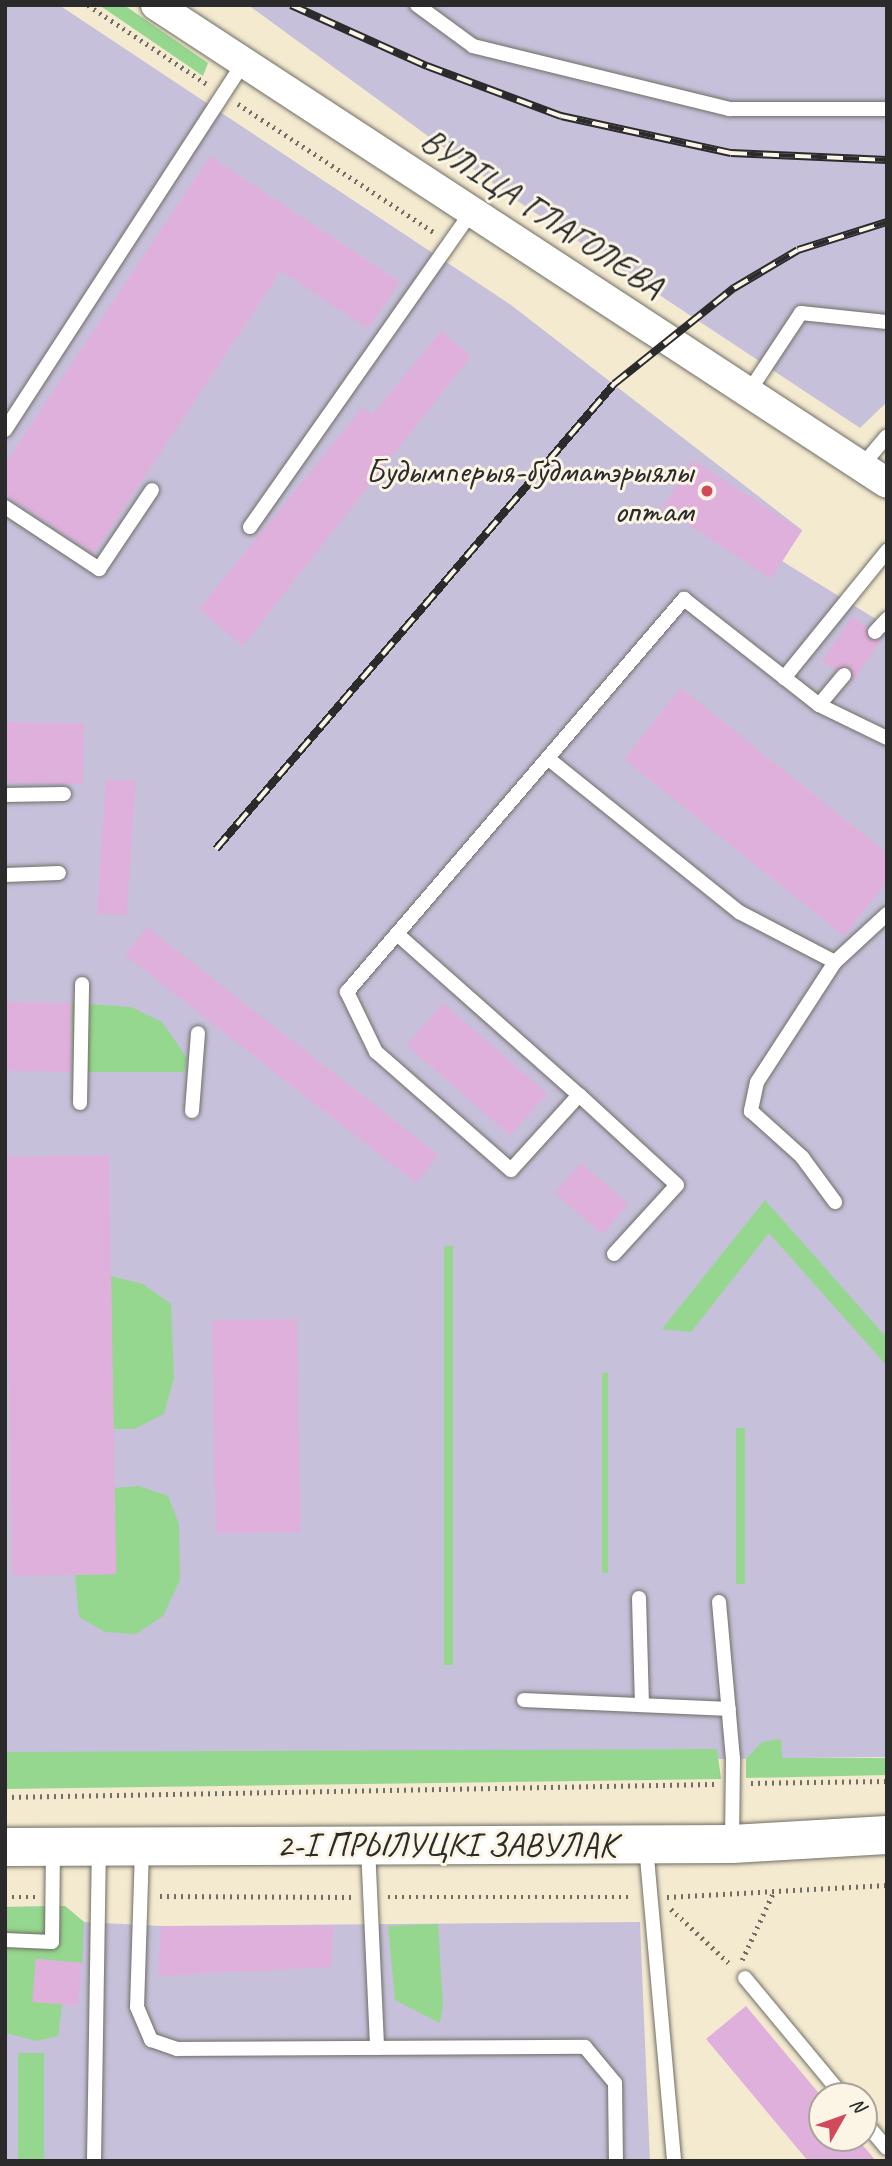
<!DOCTYPE html>
<html>
<head>
<meta charset="utf-8">
<style>
	body { margin:0 }
	#map { position:relative; width:892px; height:2166px; overflow:hidden; background:#f4ead0; font-family:Caveat,sans-serif }
	div>[style] { position:absolute }
	.industrial>* { inset:0; background:#c6c0da }
	.green>* { inset:0; background:#95d78e; transform-origin:0 0 }
	.building>* { inset:0; background:#e0b0dc; transform-origin:0 0 }
	.path>* { height:4.5px; margin-top:-2.25px; transform-origin:0; background:repeating-linear-gradient(90deg,#716e65 0 2px,transparent 0 7px) }
	.roads { filter:drop-shadow(0 0 2px #716e65) drop-shadow(0 0 2px #716e65) }
	.lane>* { height:14px; margin:-7px; padding:0 7px; transform-origin:7px; border-radius:7px; background:#fff }
	.street>* { height:30px; margin:-15px; padding:0 15px; transform-origin:15px; border-radius:15px; background:#fff }
	.secondary>* { height:38px; margin:-19px; padding:0 19px; transform-origin:19px; border-radius:19px; background:#fff }
	.rail>* { height:8px; margin-top:-4px; transform-origin:0; background:repeating-linear-gradient(90deg,#fcf5e5 0 16px,#2b2b2b 0 32px); box-sizing:border-box; border-block:2px solid #2b2b2b }
	.dots>* { width:19px; height:19px; translate:-50% -50%; box-sizing:border-box; border:4px solid #fcf5e5; border-radius:50% }
	span { translate:-50% -50%; white-space:nowrap; text-align:center; line-height:1.15; -webkit-text-stroke:6px #fcf5e5; paint-order:stroke }
	.street-label { font-size:35px; color:#2b2b2b }
	.poi-label { font-size:35px; color:#2b2b2b }
	.right { translate:-100% -50%; text-align:right }
	.frame { position:absolute; inset:0; border:7px solid #2b2b2b; pointer-events:none }
	.north { position:absolute; left:808px; top:2082px; width:70px; height:70px; box-sizing:border-box; background:#fcf5e5; border:2px solid #a8a49b; border-radius:50%; rotate:50deg; font-size:19px; font-weight:700; line-height:28px; text-align:center; color:#2b2b2b }
	.north::after { content:''; display:block; margin:auto; width:24px; height:32px; background:#d1495b; clip-path:polygon(50% 0,100% 100%,50% 72%,0 100%) }
</style>
</head>
<body>
<div id="map">
	<div class="industrial">
		<i style="clip-path:polygon(5px 5px,59px 5px,511px 305px,802px 530px,782px 561px,887px 626px,887px 1757px,5px 1767px)"></i>
		<i style="clip-path:polygon(248px 5px,887px 5px,887px 402px,860px 428px,516px 200px)"></i>
		<i style="clip-path:polygon(65px 1906px,84px 1922px,161px 1926px,640px 1922px,650px 2161px,5px 2161px,5px 1907px)"></i>
	</div>
	<div class="green">
		<i style="clip-path:polygon(99px 5px,124px 5px,208px 63px,203px 76px)"></i>
		<i style="clip-path:polygon(72px 1003px,131px 1007px,162px 1022px,187px 1058px,184px 1072px,73px 1072px)"></i>
		<i style="clip-path:polygon(765px 1200px,887px 1338px,887px 1366px,769px 1233px,691px 1332px,662px 1329px)"></i>
		<i style="left:444px;top:1246px;width:9px;height:419px"></i>
		<i style="clip-path:polygon(111px 1276px,143px 1284px,171px 1304px,174px 1378px,164px 1414px,134px 1429px,113px 1429px)"></i>
		<i style="left:602px;top:1373px;width:6px;height:200px"></i>
		<i style="left:736px;top:1428px;width:9px;height:156px"></i>
		<i style="clip-path:polygon(139px 1486px,168px 1496px,179px 1524px,180px 1580px,163px 1616px,136px 1634px,105px 1632px,79px 1617px,75px 1575px,115px 1574px,114px 1488px)"></i>
		<i style="clip-path:polygon(781px 1739px,782px 1758px,887px 1758px,887px 1775px,746px 1778px,746px 1759px,762px 1742px)"></i>
		<i style="clip-path:polygon(717px 1749px,721px 1779px,5px 1789px,5px 1752px)"></i>
		<i style="clip-path:polygon(65px 1906px,84px 1922px,82px 1963px,36px 1959px,33px 2002px,62px 2004px,58px 2036px,37px 2041px,5px 2033px,5px 1907px)"></i>
		<i style="clip-path:polygon(438px 1924px,443px 2006px,440px 2023px,395px 2000px,388px 1926px)"></i>
		<i style="left:18px;top:2053px;width:26px;height:108px"></i>
	</div>
	<div class="building">
		<i style="clip-path:polygon(210px 156px,400px 282px,368px 329px,281px 271px,94px 553px,5px 494px,5px 464px)"></i>
		<i style="clip-path:polygon(441px 331px,471px 356px,243px 646px,199px 609px,363px 407px,372px 415px)"></i>
		<i style="left:693px;top:460px;width:130px;height:57px;rotate:33deg"></i>
		<i style="clip-path:polygon(852px 617px,867px 627px,869px 639px,882px 639px,853px 681px,850px 667px,836px 670px,822px 661px)"></i>
		<i style="clip-path:polygon(681px 688px,887px 853px,887px 882px,844px 936px,624px 759px)"></i>
		<i style="left:5px;top:722px;width:79px;height:61px;rotate:1deg"></i>
		<i style="left:106px;top:779px;width:30px;height:135px;rotate:4deg"></i>
		<i style="left:147px;top:927px;width:370px;height:36px;rotate:38deg"></i>
		<i style="left:72px;top:1003px;width:69px;height:65px;rotate:91deg"></i>
		<i style="left:443px;top:1003px;width:138px;height:56px;rotate:41deg"></i>
		<i style="left:109px;top:1155px;width:419px;height:104px;rotate:89deg"></i>
		<i style="left:581px;top:1163px;width:63px;height:40px;rotate:41deg"></i>
		<i style="left:297px;top:1319px;width:213px;height:85px;rotate:89deg"></i>
		<i style="clip-path:polygon(161px 1926px,334px 1926px,331px 1967px,158px 1976px)"></i>
		<i style="left:36px;top:1959px;width:46px;height:43px;rotate:5deg"></i>
		<i style="clip-path:polygon(746px 2006px,822px 2097px,822px 2138px,857px 2138px,876px 2161px,808px 2161px,706px 2039px)"></i>
	</div>
	<div class="path">
		<i style="left:88px;top:5px;width:143px;rotate:33.6deg"></i>
		<i style="left:238px;top:104px;width:235px;rotate:33.2deg"></i>
		<i style="left:751px;top:1783px;width:136px;rotate:-0.8deg"></i>
		<i style="left:5px;top:1797px;width:710px;rotate:-1.05deg"></i>
		<i style="left:160px;top:1896px;width:191px;rotate:0.3deg"></i>
		<i style="left:5px;top:1897px;width:31px"></i>
		<i style="left:388px;top:1897px;width:243px"></i>
		<i style="left:667px;top:1897px;width:220px;rotate:-3.1deg"></i>
		<i style="left:671px;top:1909px;width:82px;rotate:43deg"></i>
		<i style="left:742px;top:1960px;width:76px;rotate:-65.1deg"></i>
	</div>
	<div class="roads">
		<div class="lane">
			<i style="left:417px;top:5px;width:69px;rotate:36.2deg"></i>
			<i style="left:473px;top:46px;width:264px;rotate:13.8deg"></i>
			<i style="left:729px;top:109px;width:158px"></i>
			<i style="left:748px;top:393px;width:96px;rotate:-56.5deg"></i>
			<i style="left:801px;top:313px;width:86px;rotate:6deg"></i>
			<i style="left:5px;top:430px;width:437px;rotate:-57deg"></i>
			<i style="left:861px;top:467px;width:40px;rotate:-50deg"></i>
			<i style="left:5px;top:507px;width:113px;rotate:33.4deg"></i>
			<i style="left:99px;top:569px;width:95px;rotate:-56.1deg"></i>
			<i style="left:250px;top:527px;width:385px;rotate:-54.9deg"></i>
			<i style="left:875px;top:632px;width:18px;rotate:-47deg"></i>
			<i style="left:784px;top:678px;width:164px;rotate:-51deg"></i>
			<i style="left:819px;top:705px;width:76px;rotate:25.9deg"></i>
			<i style="left:550px;top:760px;width:243px;rotate:38.8deg"></i>
			<i style="left:739px;top:912px;width:108px;rotate:27.5deg"></i>
			<i style="left:835px;top:962px;width:71px;rotate:-42.7deg"></i>
			<i style="left:5px;top:795px;width:59px;rotate:-1deg"></i>
			<i style="left:5px;top:875px;width:54px;rotate:-2.1deg"></i>
			<i style="left:397px;top:934px;width:243px;rotate:41.5deg"></i>
			<i style="left:835px;top:962px;width:143px;rotate:123deg"></i>
			<i style="left:757px;top:1082px;width:30px;rotate:102deg"></i>
			<i style="left:751px;top:1111px;width:69px;rotate:42deg"></i>
			<i style="left:802px;top:1157px;width:56px;rotate:53.7deg"></i>
			<i style="left:80px;top:1103px;width:119px;rotate:-89deg"></i>
			<i style="left:192px;top:1111px;width:78px;rotate:-85.6deg"></i>
			<i style="left:614px;top:1254px;width:93px;rotate:-47.6deg"></i>
			<i style="left:677px;top:1185px;width:133px;rotate:-137.4deg"></i>
			<i style="left:579px;top:1095px;width:101px;rotate:132.2deg"></i>
			<i style="left:511px;top:1170px;width:179px;rotate:-138.8deg"></i>
			<i style="left:376px;top:1052px;width:67px;rotate:-115.8deg"></i>
			<i style="left:347px;top:992px;width:518px;rotate:-49.39deg"></i>
			<i style="left:684px;top:599px;width:172px;rotate:38.1deg"></i>
			<i style="left:819px;top:705px;width:39px;rotate:-50deg"></i>
			<i style="left:639px;top:1598px;width:107px;rotate:88.4deg"></i>
			<i style="left:719px;top:1602px;width:158px;rotate:84.9deg"></i>
			<i style="left:733px;top:1759px;width:83px;rotate:90.7deg"></i>
			<i style="left:524px;top:1700px;width:205px;rotate:2.5deg"></i>
			<i style="left:646px;top:1846px;width:316px;rotate:84.9deg"></i>
			<i style="left:368px;top:1847px;width:201px;rotate:87.4deg"></i>
			<i style="left:142px;top:1849px;width:158px;rotate:91.8deg"></i>
			<i style="left:137px;top:2007px;width:36px;rotate:67deg"></i>
			<i style="left:151px;top:2040px;width:28px;rotate:19deg"></i>
			<i style="left:177px;top:2049px;width:408px;rotate:-0.3deg"></i>
			<i style="left:585px;top:2047px;width:47px;rotate:50.2deg"></i>
			<i style="left:615px;top:2083px;width:78px;rotate:89.3deg"></i>
			<i style="left:5px;top:1940px;width:47px;rotate:2.4deg"></i>
			<i style="left:52px;top:1942px;width:95px;rotate:-89.4deg"></i>
			<i style="left:745px;top:1978px;width:153px;rotate:50.3deg"></i>
			<i style="left:864px;top:2121px;width:35px;rotate:50deg"></i>
			<i style="left:94px;top:2161px;width:313px;rotate:-89.1deg"></i>
		</div>
		<div class="street">
			<i style="left:156px;top:5px;width:873px;rotate:33.18deg"></i>
		</div>
		<div class="secondary">
			<i style="left:5px;top:1847px;width:727px;rotate:-0.24deg"></i>
			<i style="left:732px;top:1844px;width:155px;rotate:-3.3deg"></i>
		</div>
	</div>
	<div class="rail">
		<i style="left:291px;top:5px;width:149px;rotate:24.2deg"></i>
		<i style="left:427px;top:66px;width:143px;rotate:20.5deg"></i>
		<i style="left:561px;top:116px;width:174px;rotate:12.3deg"></i>
		<i style="left:731px;top:153px;width:156px;rotate:2.6deg"></i>
		<i style="left:216px;top:849px;width:612px;rotate:-49.44deg"></i>
		<i style="left:614px;top:384px;width:154px;rotate:-38.7deg"></i>
		<i style="left:734px;top:288px;width:74px;rotate:-30.7deg"></i>
		<i style="left:798px;top:250px;width:93px;rotate:-17.5deg"></i>
	</div>
	<div class="dots">
		<i style="left:707px;top:491px;background:#d1495b"></i>
	</div>
	<div class="street-label">
		<span style="left:542px;top:213px;rotate:33deg">ВУЛІЦА ГЛАГОЛЕВА</span>
		<span style="left:446px;top:1845px">2-І ПРЫЛУЦКІ ЗАВУЛАК</span>
	</div>
	<div class="poi-label">
		<span class="right" style="left:693px;top:491px">Будымперыя-будматэрыялы<br>оптам</span>
	</div>
	<div class="frame"></div>
	<div class="north">N</div>
</div>
</body>
</html>
